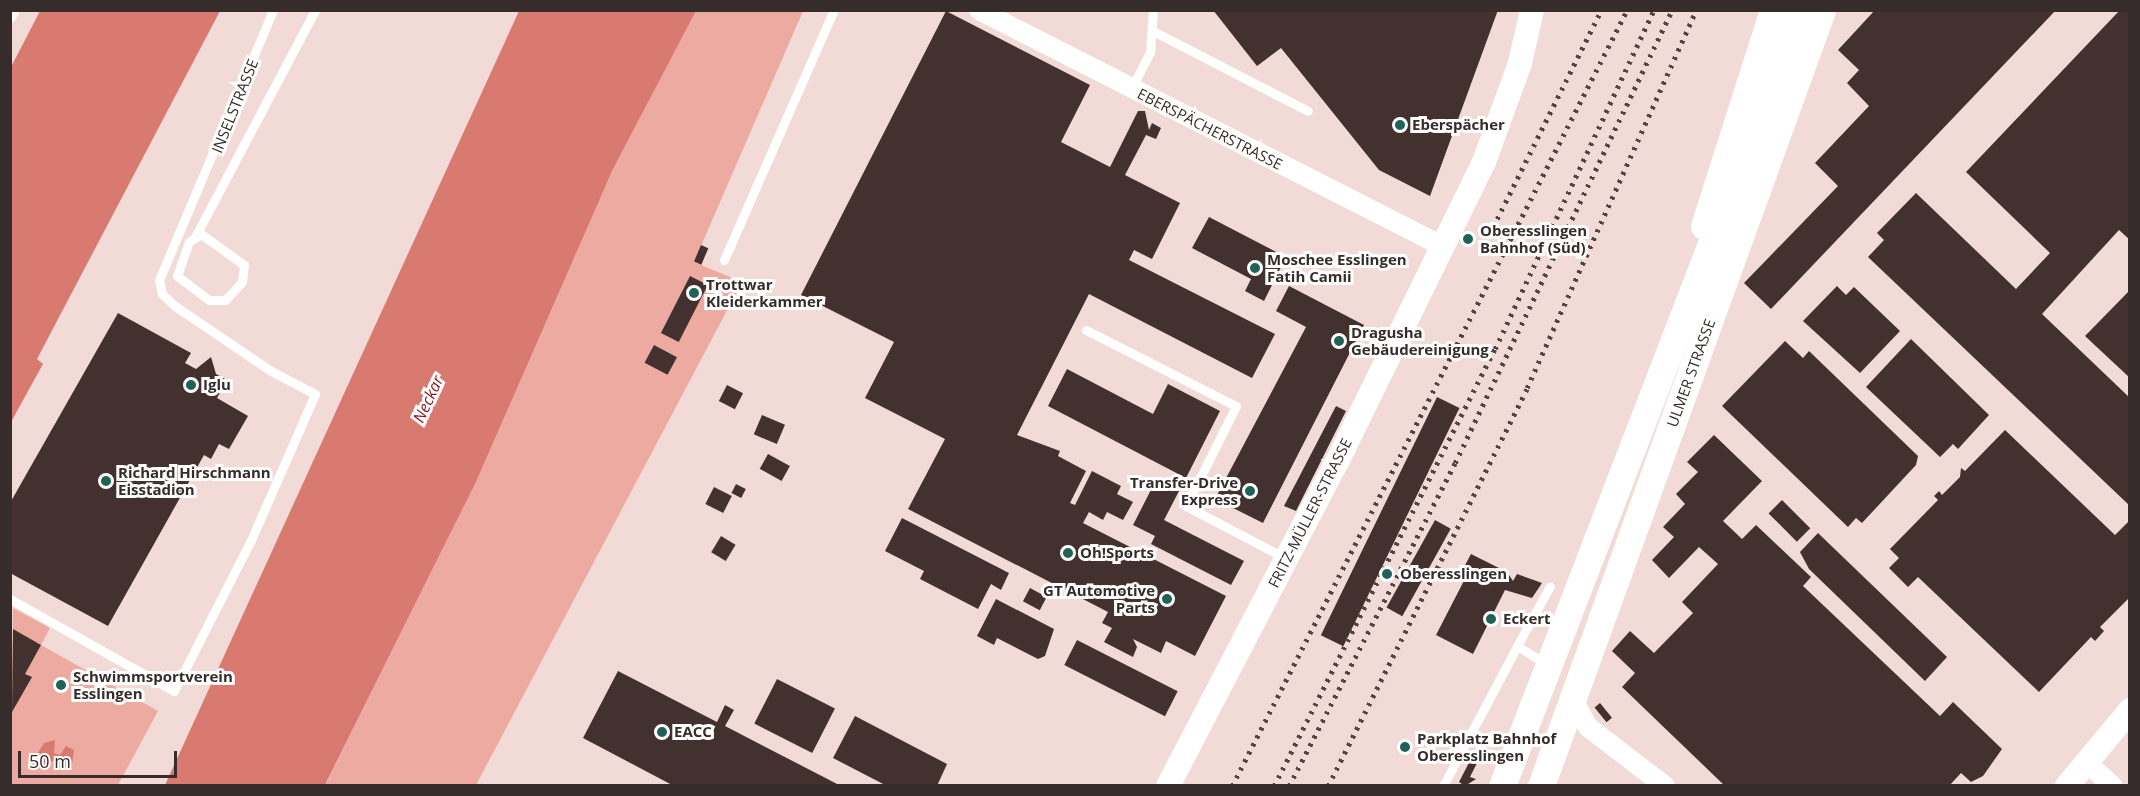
<!DOCTYPE html>
<html>
<head>
<meta charset="utf-8">
<style>
	body { margin:0 }
	#map { position:relative; width:2140px; height:796px; overflow:hidden; background:#f2dad7; font-family:"Open Sans",sans-serif }
	div>[style] { position:absolute }
	.green>* { inset:0; background:#ecaaa1 }
	.water>* { inset:0; background:#d97a70 }
	.building>* { inset:0; background:#43312f; transform-origin:0 0 }
	.service>* { height:9px; margin:-4.5px; padding:0 4.5px; transform-origin:4.5px; border-radius:4.5px; background:#fff }
	.minor>* { height:20px; margin:-10px; padding:0 10px; transform-origin:10px; border-radius:10px; background:#fff }
	.tertiary>* { height:24px; margin:-12px; padding:0 12px; transform-origin:12px; border-radius:12px; background:#fff }
	.secondary>* { height:27px; margin:-13.5px; padding:0 13.5px; transform-origin:13.5px; border-radius:13.5px; background:#fff }
	.rail>* { height:4.5px; margin-top:-2.25px; transform-origin:0; background:repeating-linear-gradient(90deg,#524645 0 3px,transparent 0 9px) }
	.dots>* { width:16px; height:16px; translate:-50% -50%; box-sizing:border-box; border:3px solid #fff; border-radius:50% }
	span { translate:-50% -50%; white-space:nowrap; text-align:center; line-height:1.15; -webkit-text-stroke:6px #fff; paint-order:stroke }
	.street-label { font-size:15px; color:#352c2b }
	.poi-label { font-size:15px; color:#352c2b; font-weight:700 }
	.left { translate:0 -50%; text-align:left }
	.right { translate:-100% -50%; text-align:right }
	.water-label { font-size:16px; color:#8a1717; font-style:italic }
	.frame { position:absolute; inset:0; border:12px solid #352c2b; pointer-events:none }
	.scale { position:absolute; left:18px; top:751px; width:159px; height:27px; box-sizing:border-box; border:3px solid #352c2b; border-top:0; padding-left:8px; font-size:18px; line-height:21px; white-space:nowrap; color:#352c2b; -webkit-text-stroke:4px #fff; paint-order:stroke }
</style>
</head>
<body>
<div id="map">
	<div class="green">
		<i style="clip-path:polygon(696px 11px,803px 11px,694px 262px,742px 282px,476px 785px,325px 786px,476px 482px,613px 169px)"></i>
		<i style="clip-path:polygon(13px 608px,50px 628px,41px 645px,158px 711px,118px 785px,11px 786px)"></i>
	</div>
	<div class="water">
		<i style="clip-path:polygon(40px 11px,220px 11px,37px 359px,43px 364px,11px 422px,11px 67px)"></i>
		<i style="clip-path:polygon(519px 11px,696px 11px,613px 169px,476px 482px,325px 785px,165px 785px)"></i>
		<i style="clip-path:polygon(55px 740px,54px 753px,60px 755px,66px 746px,74px 750px,71px 771px,55px 759px,43px 769px,36px 756px,44px 743px)"></i>
	</div>
	<div class="building">
		<i style="clip-path:polygon(1213px 10px,1498px 10px,1430px 196px,1379px 170px,1281px 48px,1257px 66px)"></i>
		<i style="clip-path:polygon(1875px 10px,2056px 10px,1771px 309px,1744px 283px,1838px 186px,1815px 163px,1869px 106px,1847px 83px,1859px 70px,1838px 50px)"></i>
		<i style="clip-path:polygon(2120px 10px,2130px 10px,2130px 240px,2119px 230px,2042px 314px,2130px 398px,2130px 506px,1868px 257px,1884px 240px,1877px 233px,1916px 193px,2016px 289px,2050px 253px,1966px 172px)"></i>
		<i style="clip-path:polygon(946px 11px,1090px 85px,1061px 142px,1110px 167px,1138px 111px,1145px 111px,1149px 130px,1152px 123px,1161px 128px,1156px 139px,1146px 135px,1125px 175px,1180px 203px,1152px 259px,1134px 250px,1129px 260px,1275px 334px,1252px 378px,1089px 294px,1017px 435px,1060px 451px,1058px 456px,1086px 471px,1070px 503px,1075px 505px,1092px 471px,1121px 486px,1117px 494px,1133px 502px,1123px 520px,1107px 512px,1103px 520px,1089px 512px,1083px 523px,1226px 596px,1195px 656px,1166px 641px,1161px 653px,1133px 639px,1137px 647px,1133px 657px,1104px 642px,1112px 628px,1102px 623px,1108px 612px,908px 509px,945px 439px,865px 398px,894px 342px,801px 295px)"></i>
		<i style="clip-path:polygon(1209px 217px,1286px 257px,1264px 301px,1245px 291px,1251px 279px,1192px 248px)"></i>
		<i style="left:701px;top:245px;width:8px;height:18px;rotate:23deg"></i>
		<i style="left:690px;top:276px;width:20px;height:64px;rotate:27deg"></i>
		<i style="clip-path:polygon(1289px 286px,1364px 325px,1263px 523px,1215px 499px,1306px 327px,1276px 311px)"></i>
		<i style="clip-path:polygon(1837px 286px,1846px 295px,1854px 287px,1900px 331px,1860px 373px,1803px 321px)"></i>
		<i style="clip-path:polygon(2130px 290px,2130px 378px,2085px 336px)"></i>
		<i style="clip-path:polygon(118px 313px,191px 353px,185px 363px,196px 369px,211px 357px,216px 374px,227px 380px,217px 398px,248px 416px,229px 449px,219px 444px,211px 459px,204px 455px,108px 626px,10px 573px,10px 503px)"></i>
		<i style="clip-path:polygon(1911px 339px,1989px 415px,1958px 449px,1953px 444px,1940px 457px,1866px 387px)"></i>
		<i style="clip-path:polygon(1785px 341px,1803px 358px,1809px 351px,1918px 456px,1916px 465px,1862px 523px,1856px 518px,1848px 527px,1722px 406px)"></i>
		<i style="left:654px;top:345px;width:26px;height:20px;rotate:28deg"></i>
		<i style="clip-path:polygon(1067px 369px,1153px 414px,1168px 384px,1220px 411px,1186px 478px,1048px 406px)"></i>
		<i style="left:727px;top:385px;width:18px;height:18px;rotate:27deg"></i>
		<i style="left:1437px;top:397px;width:25px;height:265px;rotate:26deg"></i>
		<i style="clip-path:polygon(1336px 406px,1346px 411px,1296px 511px,1284px 506px)"></i>
		<i style="left:762px;top:415px;width:25px;height:21px;rotate:23deg"></i>
		<i style="clip-path:polygon(2005px 430px,2115px 535px,2130px 520px,2130px 597px,2100px 627px,2104px 631px,2095px 641px,2091px 637px,2039px 692px,1918px 577px,1908px 587px,1889px 568px,1899px 558px,1890px 549px,1938px 500px,1934px 496px,1939px 491px,1942px 495px,1960px 477px,1961px 468px,1965px 471px)"></i>
		<i style="clip-path:polygon(1714px 435px,1762px 481px,1723px 521px,1742px 539px,1756px 525px,1811px 577px,1803px 586px,1940px 716px,1953px 702px,2002px 749px,1983px 776px,1971px 782px,1961px 773px,1949px 786px,1725px 786px,1622px 687px,1635px 673px,1612px 651px,1630px 631px,1654px 653px,1693px 613px,1682px 602px,1718px 564px,1699px 547px,1669px 578px,1652px 560px,1674px 537px,1663px 527px,1685px 504px,1676px 494px,1698px 472px,1687px 462px)"></i>
		<i style="left:768px;top:454px;width:25px;height:17px;rotate:29deg"></i>
		<i style="clip-path:polygon(1156px 480px,1179px 491px,1164px 520px,1244px 561px,1231px 585px,1151px 544px,1155px 536px,1133px 525px)"></i>
		<i style="left:736px;top:484px;width:11px;height:10px;rotate:27deg"></i>
		<i style="left:714px;top:487px;width:20px;height:19px;rotate:27deg"></i>
		<i style="left:1782px;top:500px;width:40px;height:19px;rotate:45deg"></i>
		<i style="clip-path:polygon(902px 518px,1009px 573px,1001px 590px,991px 584px,978px 609px,920px 579px,924px 571px,885px 551px)"></i>
		<i style="left:1435px;top:520px;width:18px;height:100px;rotate:29deg"></i>
		<i style="clip-path:polygon(1818px 533px,1947px 657px,1925px 681px,1809px 569px,1800px 552px)"></i>
		<i style="left:721px;top:536px;width:17px;height:19px;rotate:31deg"></i>
		<i style="clip-path:polygon(1471px 554px,1507px 572px,1513px 581px,1517px 574px,1542px 583px,1532px 598px,1505px 590px,1473px 654px,1436px 635px,1469px 571px,1463px 569px)"></i>
		<i style="left:1030px;top:588px;width:19px;height:15px;rotate:28deg"></i>
		<i style="clip-path:polygon(996px 599px,1054px 629px,1045px 656px,1038px 659px,997px 638px,994px 645px,977px 636px)"></i>
		<i style="clip-path:polygon(13px 629px,41px 645px,25px 674px,32px 677px,12px 712px)"></i>
		<i style="left:1077px;top:640px;width:113px;height:28px;rotate:27deg"></i>
		<i style="clip-path:polygon(618px 671px,717px 722px,725px 705px,734px 710px,725px 726px,841px 786px,674px 786px,583px 738px)"></i>
		<i style="left:777px;top:679px;width:65px;height:50px;rotate:27deg"></i>
		<i style="left:1600px;top:703px;width:19px;height:7px;rotate:51deg"></i>
		<i style="clip-path:polygon(855px 716px,947px 764px,937px 786px,887px 786px,833px 758px)"></i>
		<i style="clip-path:polygon(1474px 753px,1481px 755px,1470px 777px,1476px 779px,1465px 786px,1459px 782px)"></i>
	</div>
	<div class="service">
		<i style="left:10px;top:18px;width:9px;rotate:-58deg"></i>
		<i style="left:1153px;top:31px;width:174px;rotate:27.3deg"></i>
		<i style="left:1131px;top:89px;width:42px;rotate:-62.8deg"></i>
		<i style="left:1150px;top:52px;width:42px;rotate:-85.9deg"></i>
		<i style="left:201px;top:234px;width:53px;rotate:35.8deg"></i>
		<i style="left:244px;top:265px;width:17px;rotate:97deg"></i>
		<i style="left:242px;top:282px;width:25px;rotate:133deg"></i>
		<i style="left:225px;top:300px;width:16px;rotate:180deg"></i>
		<i style="left:209px;top:300px;width:40px;rotate:-143deg"></i>
		<i style="left:177px;top:276px;width:36px;rotate:-71deg"></i>
		<i style="left:189px;top:242px;width:14px;rotate:-34deg"></i>
		<i style="left:196px;top:235px;width:255px;rotate:-62.1deg"></i>
		<i style="left:724px;top:260px;width:273px;rotate:-66.3deg"></i>
		<i style="left:1086px;top:330px;width:168px;rotate:26.9deg"></i>
		<i style="left:1236px;top:406px;width:112px;rotate:116.6deg"></i>
		<i style="left:1186px;top:506px;width:114px;rotate:27.7deg"></i>
		<i style="left:10px;top:599px;width:188px;rotate:29.3deg"></i>
		<i style="left:174px;top:691px;width:169px;rotate:-63deg"></i>
		<i style="left:251px;top:540px;width:159px;rotate:-66.3deg"></i>
		<i style="left:315px;top:394px;width:50px;rotate:-152.4deg"></i>
		<i style="left:271px;top:371px;width:116px;rotate:-145.9deg"></i>
		<i style="left:175px;top:306px;width:18px;rotate:-137deg"></i>
		<i style="left:162px;top:294px;width:14px;rotate:-102deg"></i>
		<i style="left:159px;top:280px;width:293px;rotate:-67.1deg"></i>
		<i style="left:1517px;top:646px;width:68px;rotate:-61.2deg"></i>
		<i style="left:1443px;top:786px;width:158px;rotate:-62.1deg"></i>
		<i style="left:1517px;top:646px;width:35px;rotate:31deg"></i>
	</div>
	<div class="minor">
		<i style="left:979px;top:10px;width:520px;rotate:27.01deg"></i>
		<i style="left:1572px;top:698px;width:33px;rotate:61deg"></i>
		<i style="left:1588px;top:727px;width:97px;rotate:37.5deg"></i>
		<i style="left:2086px;top:762px;width:36px;rotate:42deg"></i>
	</div>
	<div class="tertiary">
		<i style="left:1168px;top:786px;width:365px;rotate:-62.5deg"></i>
		<i style="left:1337px;top:462px;width:334px;rotate:-63.9deg"></i>
		<i style="left:1484px;top:162px;width:105px;rotate:-70deg"></i>
		<i style="left:1520px;top:63px;width:54px;rotate:-77.2deg"></i>
		<i style="left:2067px;top:786px;width:99px;rotate:-50.3deg"></i>
	</div>
	<div class="secondary">
		<i style="left:1704px;top:226px;width:227px;rotate:-72.3deg"></i>
		<i style="left:1502px;top:786px;width:832px;rotate:-68.93deg"></i>
		<i style="left:1541px;top:786px;width:825px;rotate:-70.09deg"></i>
	</div>
	<div class="rail">
		<i style="left:1493px;top:227px;width:242px;rotate:-63.5deg"></i>
		<i style="left:1232px;top:786px;width:871px;rotate:-63.02deg"></i>
		<i style="left:1274px;top:786px;width:490px;rotate:-63.2deg"></i>
		<i style="left:1495px;top:349px;width:374px;rotate:-64.9deg"></i>
		<i style="left:1289px;top:786px;width:363px;rotate:-62.8deg"></i>
		<i style="left:1455px;top:463px;width:502px;rotate:-64.4deg"></i>
		<i style="left:1328px;top:786px;width:445px;rotate:-63.4deg"></i>
		<i style="left:1527px;top:388px;width:414px;rotate:-65.9deg"></i>
	</div>
	<div class="dots">
		<i style="left:1400px;top:125px;background:#1e6355"></i>
		<i style="left:1468px;top:239px;background:#1e6355"></i>
		<i style="left:1255px;top:268px;background:#1e6355"></i>
		<i style="left:694px;top:293px;background:#1e6355"></i>
		<i style="left:1339px;top:341px;background:#1e6355"></i>
		<i style="left:191px;top:385px;background:#1e6355"></i>
		<i style="left:106px;top:481px;background:#1e6355"></i>
		<i style="left:1250px;top:491px;background:#1e6355"></i>
		<i style="left:1068px;top:553px;background:#1e6355"></i>
		<i style="left:1387px;top:574px;background:#1e6355"></i>
		<i style="left:1167px;top:599px;background:#1e6355"></i>
		<i style="left:1491px;top:619px;background:#1e6355"></i>
		<i style="left:61px;top:685px;background:#1e6355"></i>
		<i style="left:662px;top:732px;background:#1e6355"></i>
		<i style="left:1405px;top:747px;background:#1e6355"></i>
	</div>
	<div class="street-label">
		<span style="left:235px;top:106px;rotate:-68deg">INSELSTRASSE</span>
		<span style="left:1210px;top:129px;rotate:27deg">EBERSPÄCHERSTRASSE</span>
		<span style="left:1691px;top:373px;rotate:-70deg">ULMER STRASSE</span>
		<span style="left:1310px;top:513px;rotate:-63deg">FRITZ-MÜLLER-STRASSE</span>
	</div>
	<div class="poi-label">
		<span class="left" style="left:1412px;top:125px">Eberspächer</span>
		<span class="left" style="left:1480px;top:239px">Oberesslingen<br>Bahnhof (Süd)</span>
		<span class="left" style="left:1267px;top:268px">Moschee Esslingen<br>Fatih Camii</span>
		<span class="left" style="left:706px;top:293px">Trottwar<br>Kleiderkammer</span>
		<span class="left" style="left:1351px;top:341px">Dragusha<br>Gebäudereinigung</span>
		<span class="left" style="left:203px;top:385px">Iglu</span>
		<span class="left" style="left:118px;top:481px">Richard Hirschmann<br>Eisstadion</span>
		<span class="right" style="left:1238px;top:491px">Transfer-Drive<br>Express</span>
		<span class="left" style="left:1080px;top:553px">Oh!Sports</span>
		<span class="left" style="left:1400px;top:574px">Oberesslingen</span>
		<span class="right" style="left:1155px;top:599px">GT Automotive<br>Parts</span>
		<span class="left" style="left:1503px;top:619px">Eckert</span>
		<span class="left" style="left:73px;top:685px">Schwimmsportverein<br>Esslingen</span>
		<span class="left" style="left:674px;top:732px">EACC</span>
		<span class="left" style="left:1417px;top:747px">Parkplatz Bahnhof<br>Oberesslingen</span>
	</div>
	<div class="water-label">
		<span style="left:428px;top:399px;rotate:-65deg">Neckar</span>
	</div>
	<div class="frame"></div>
	<div class="scale">50 m</div>
</div>
</body>
</html>
